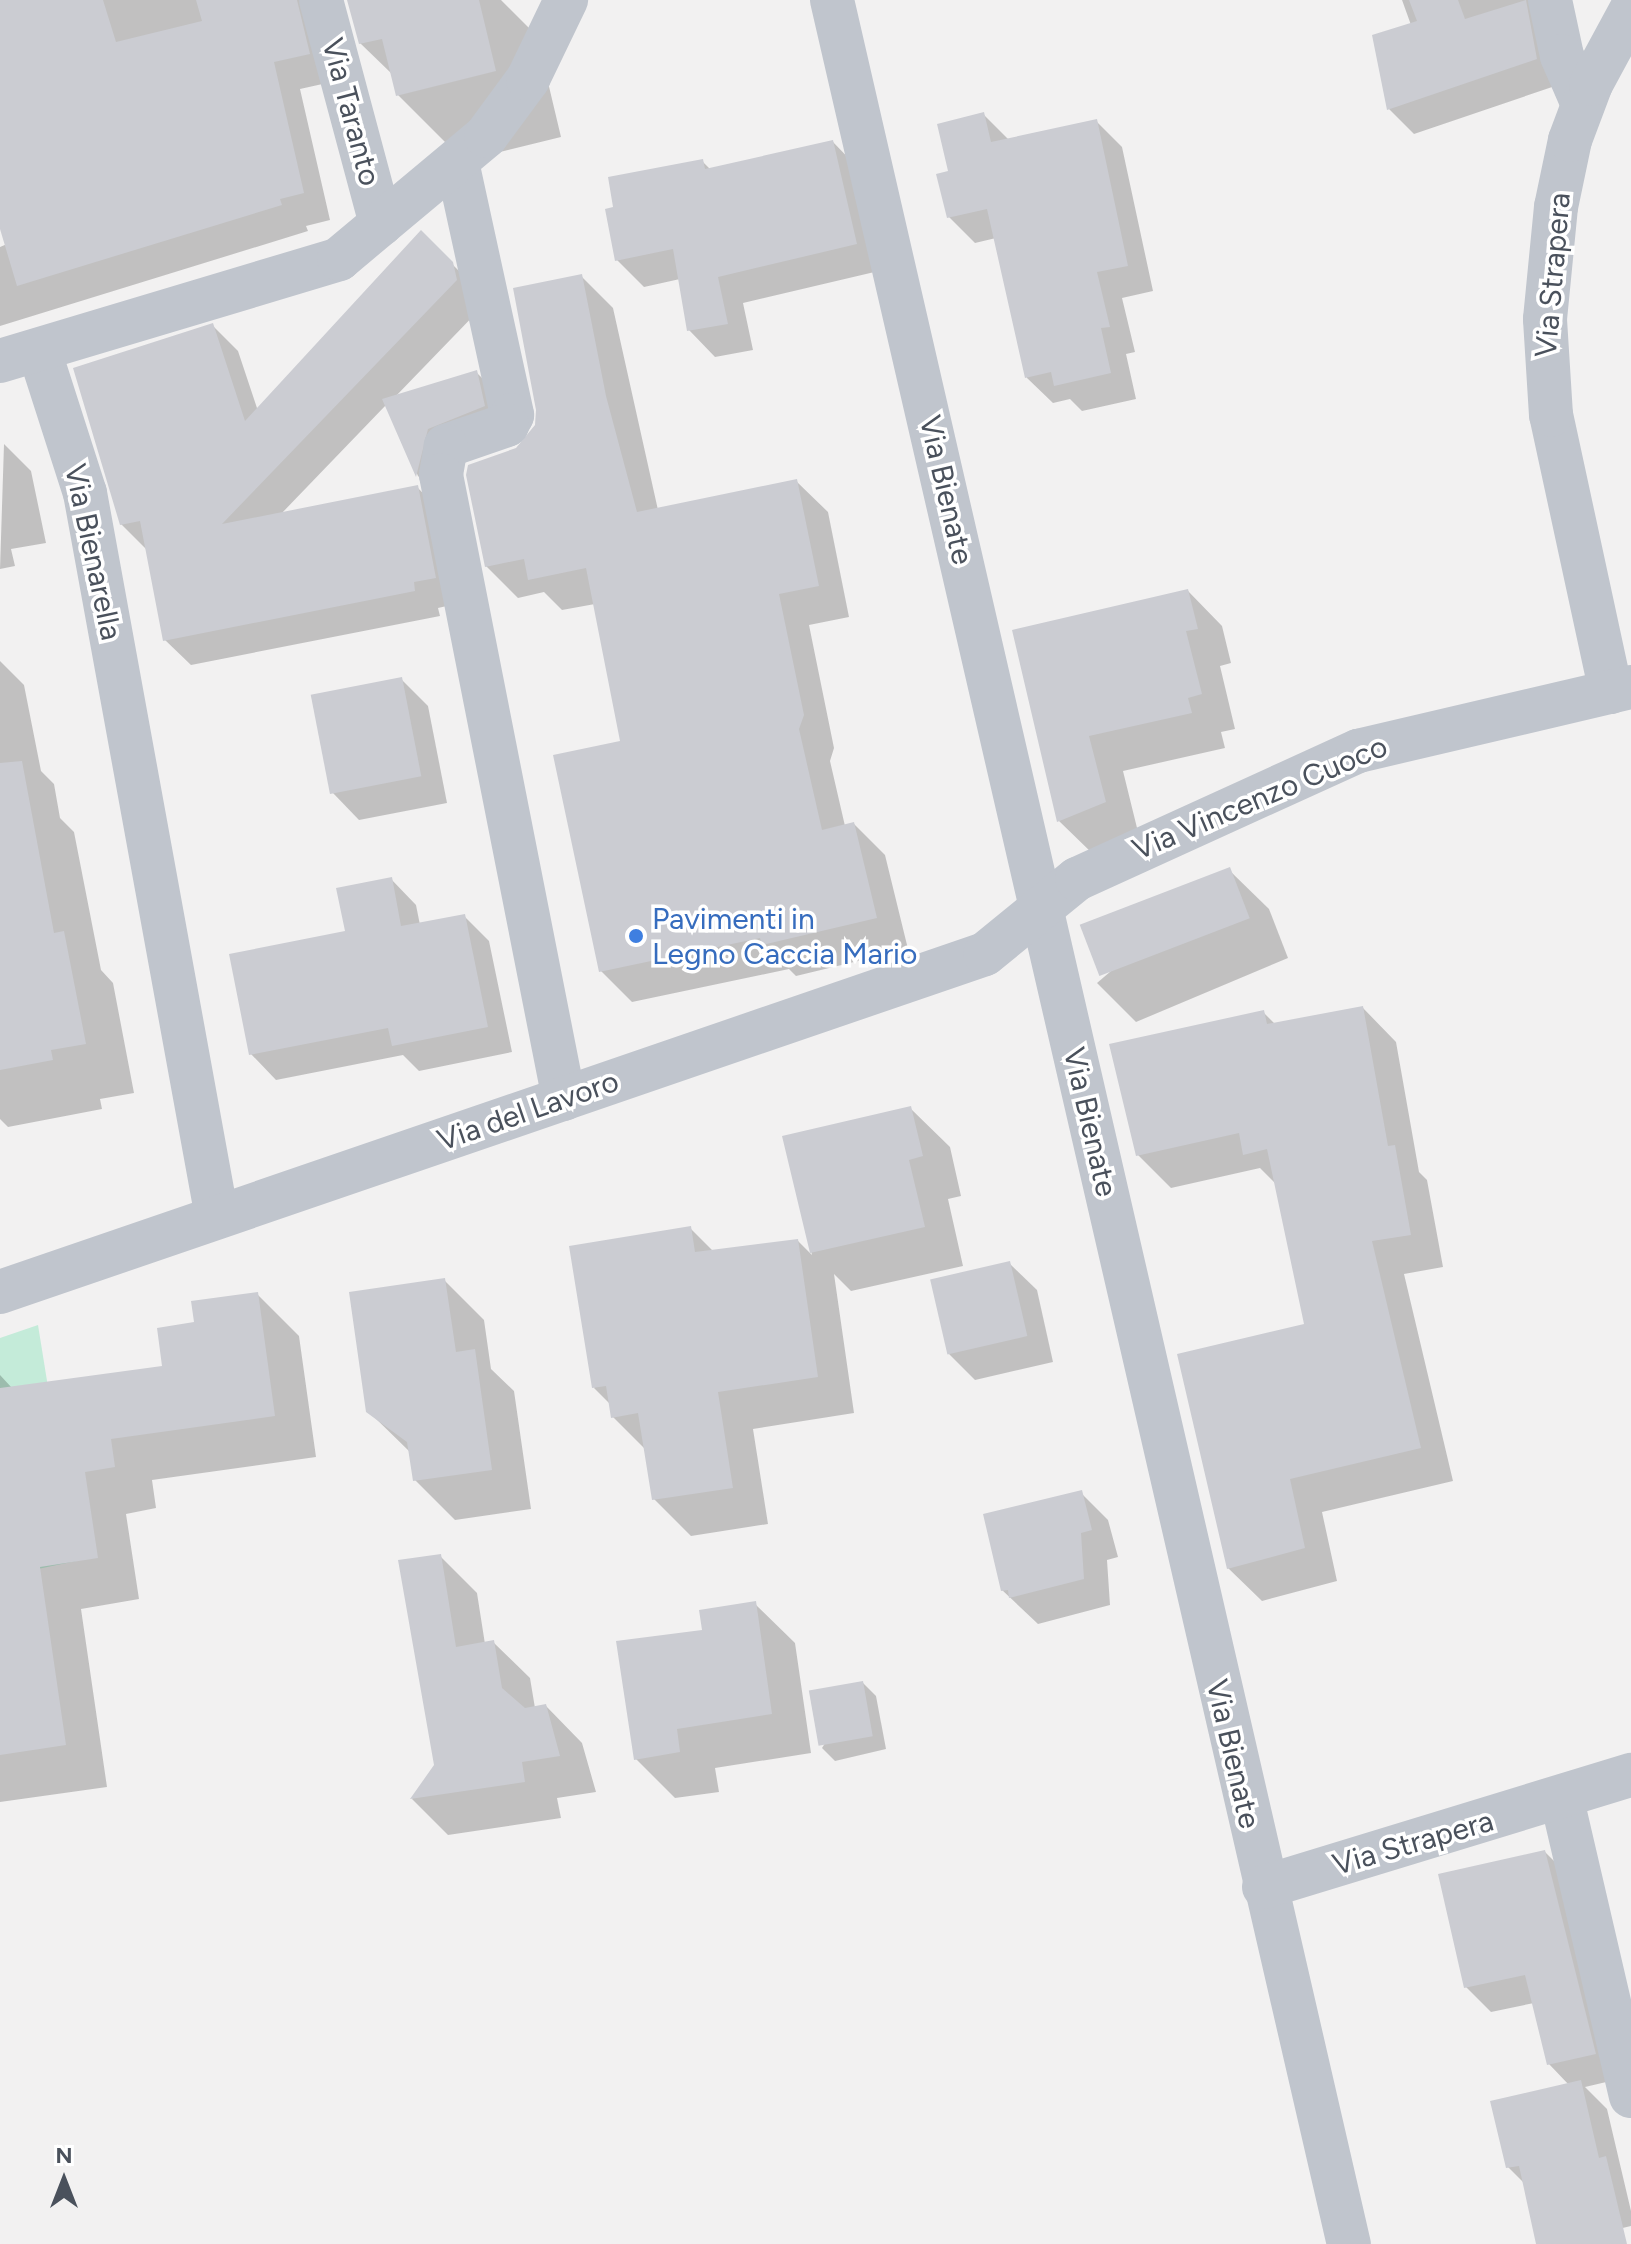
<!DOCTYPE html>
<html>
<head>
<meta charset="utf-8">
<style>
	body { margin:0 }
	#map { position:relative; width:1631px; height:2244px; overflow:hidden; background:#f2f1f1; font-family:Figtree,sans-serif }
	div>[style] { position:absolute }
	.green>* { inset:0; background:#c4ebd9 }
	.shadow>* { inset:0; background:#0003 }
	.building>* { inset:0; background:#cbccd2; transform-origin:0 0 }
	.minor>* { height:44px; margin:-22px; padding:0 22px; transform-origin:22px; border-radius:22px; background:#c0c5cd }
	.dots>* { width:22px; height:22px; translate:-50% -50%; box-sizing:border-box; border:4px solid #fff; border-radius:50% }
	span { translate:-50% -50%; white-space:nowrap; text-align:center; line-height:1.15; -webkit-text-stroke:7px #fff; paint-order:stroke }
	.street-label { font-size:30px; color:#4a515c }
	.shop-label { font-size:30px; color:#366cbe }
	.left { translate:0 -50%; text-align:left }
	.north { position:absolute; left:24px; top:2140px; width:80px; height:80px; -webkit-text-stroke:6px #fff; paint-order:stroke; rotate:0deg; font-size:22px; font-weight:700; line-height:32px; text-align:center; color:#4a515c }
	.north::after { content:''; display:block; margin:auto; width:28px; height:36px; background:#4a515c; clip-path:polygon(50% 0,100% 100%,50% 72%,0 100%) }
</style>
</head>
<body>
<div id="map">
	<div class="green">
		<i style="clip-path:polygon(38px 1325px,76px 1561px,0 1577px,0 1338px)"></i>
	</div>
	<div class="shadow">
		<i style="clip-path:polygon(0 0,317px 0,336px 81px,300px 89px,330px 220px,306px 226px,308px 231px,0 326px,0 247px,7px 244px,0 222px)"></i>
		<i style="clip-path:polygon(349px 0,501px 0,537px 36px,561px 137px,464px 161px,397px 94px,393px 75px,360px 43px)"></i>
		<i style="clip-path:polygon(1402px 0,1547px 0,1561px 84px,1414px 134px,1389px 109px,1375px 36px,1411px 25px)"></i>
		<i style="clip-path:polygon(983px 114px,1009px 140px,1096px 121px,1122px 147px,1153px 291px,1122px 298px,1135px 352px,1126px 354px,1136px 399px,1082px 411px,1070px 399px,1053px 403px,1027px 378px,996px 238px,975px 243px,949px 217px,950px 173px)"></i>
		<i style="clip-path:polygon(833px 142px,859px 169px,883px 270px,743px 303px,753px 350px,715px 357px,689px 330px,680px 279px,644px 287px,617px 260px,702px 161px,711px 170px)"></i>
		<i style="clip-path:polygon(421px 233px,478px 290px,482px 307px,394px 398px,476px 372px,503px 399px,454px 456px,444px 502px,418px 476px,386px 405px,281px 514px,417px 487px,442px 513px,460px 603px,438px 608px,440px 616px,191px 665px,165px 640px,147px 550px,121px 524px,212px 325px,238px 351px,258px 411px)"></i>
		<i style="clip-path:polygon(581px 276px,613px 308px,658px 510px,796px 481px,828px 512px,849px 617px,809px 625px,834px 748px,830px 761px,845px 826px,854px 824px,885px 855px,908px 949px,796px 976px,789px 969px,632px 1002px,601px 971px,622px 743px,595px 604px,562px 610px,544px 592px,518px 598px,486px 566px,517px 450px,537px 426px)"></i>
		<i style="clip-path:polygon(4px 444px,31px 471px,46px 543px,11px 549px,15px 566px,0 569px)"></i>
		<i style="clip-path:polygon(1188px 591px,1222px 626px,1231px 663px,1220px 666px,1235px 729px,1221px 732px,1225px 748px,1123px 771px,1139px 836px,1094px 855px,1059px 821px,1014px 631px)"></i>
		<i style="clip-path:polygon(0 661px,24px 685px,41px 771px,54px 784px,60px 818px,74px 832px,101px 970px,113px 983px,134px 1093px,100px 1099px,102px 1109px,8px 1127px,0 1119px)"></i>
		<i style="clip-path:polygon(401px 679px,428px 706px,447px 803px,359px 820px,332px 792px)"></i>
		<i style="clip-path:polygon(1229px 870px,1269px 909px,1288px 958px,1136px 1022px,1097px 983px)"></i>
		<i style="clip-path:polygon(391px 879px,416px 905px,420px 925px,464px 916px,489px 941px,512px 1052px,419px 1071px,403px 1055px,276px 1080px,251px 1054px)"></i>
		<i style="clip-path:polygon(1363px 1008px,1396px 1042px,1419px 1172px,1427px 1180px,1443px 1267px,1404px 1274px,1453px 1481px,1322px 1512px,1337px 1581px,1262px 1601px,1228px 1568px,1307px 1326px,1277px 1185px,1260px 1168px,1171px 1188px,1138px 1155px,1263px 1012px,1276px 1025px)"></i>
		<i style="clip-path:polygon(910px 1108px,950px 1147px,961px 1196px,948px 1199px,963px 1266px,851px 1291px,834px 1274px,854px 1413px,753px 1429px,768px 1524px,691px 1536px,654px 1499px,646px 1450px,613px 1417px,611px 1405px,594px 1388px,690px 1228px,714px 1252px,798px 1241px,812px 1255px,784px 1137px)"></i>
		<i style="clip-path:polygon(1009px 1263px,1037px 1290px,1053px 1362px,975px 1380px,948px 1353px)"></i>
		<i style="clip-path:polygon(445px 1281px,484px 1320px,491px 1369px,514px 1391px,531px 1509px,455px 1520px,415px 1480px,411px 1453px,368px 1411px)"></i>
		<i style="clip-path:polygon(257px 1294px,299px 1336px,316px 1457px,152px 1480px,156px 1508px,126px 1514px,139px 1599px,81px 1609px,107px 1787px,0 1802px,0 1375px,12px 1388px,164px 1367px,196px 1324px)"></i>
		<i style="clip-path:polygon(1081px 1493px,1108px 1520px,1118px 1557px,1107px 1560px,1110px 1605px,1038px 1624px,1002px 1590px)"></i>
		<i style="clip-path:polygon(440px 1556px,477px 1593px,485px 1644px,493px 1642px,530px 1678px,535px 1708px,546px 1706px,582px 1743px,596px 1792px,557px 1798px,561px 1818px,448px 1835px,412px 1799px,436px 1765px)"></i>
		<i style="clip-path:polygon(755px 1604px,795px 1643px,811px 1753px,715px 1768px,719px 1792px,675px 1798px,636px 1759px,704px 1631px)"></i>
		<i style="clip-path:polygon(863px 1683px,876px 1696px,886px 1749px,835px 1761px,822px 1748px)"></i>
		<i style="clip-path:polygon(1545px 1852px,1570px 1877px,1619px 2079px,1585px 2087px,1607px 2109px,1631px 2211px,1631px 2226px,1559px 2243px,1525px 2184px,1508px 2167px,1569px 2085px,1549px 2064px,1534px 2003px,1491px 2012px,1466px 1987px)"></i>
	</div>
	<div class="building">
		<i style="clip-path:polygon(0 0,103px 0,116px 42px,202px 21px,196px 0,297px 0,310px 54px,274px 62px,304px 193px,280px 199px,282px 205px,17px 286px,0 229px)"></i>
		<i style="clip-path:polygon(347px 0,479px 0,496px 71px,396px 96px,382px 39px,359px 44px)"></i>
		<i style="clip-path:polygon(1409px 0,1458px 0,1465px 19px,1526px 0,1537px 59px,1387px 110px,1372px 35px,1417px 21px)"></i>
		<i style="clip-path:polygon(984px 112px,991px 142px,1097px 119px,1128px 266px,1097px 272px,1110px 327px,1101px 328px,1111px 373px,1054px 386px,1051px 372px,1025px 378px,987px 209px,947px 218px,936px 174px,948px 171px,937px 124px)"></i>
		<i style="clip-path:polygon(833px 140px,857px 244px,718px 277px,728px 324px,687px 331px,673px 249px,615px 261px,605px 209px,613px 207px,608px 177px,703px 159px,705px 169px)"></i>
		<i style="clip-path:polygon(421px 230px,453px 262px,457px 280px,222px 524px,418px 485px,436px 578px,414px 582px,415px 591px,163px 641px,140px 521px,120px 525px,73px 368px,213px 323px,245px 421px)"></i>
		<i style="clip-path:polygon(582px 274px,606px 396px,637px 512px,797px 479px,819px 586px,779px 594px,804px 715px,799px 729px,822px 830px,854px 822px,877px 918px,762px 945px,760px 938px,599px 972px,553px 755px,620px 741px,586px 568px,528px 580px,524px 559px,485px 567px,466px 475px,468px 465px,516px 448px,535px 425px,536px 410px,513px 288px)"></i>
		<i style="clip-path:polygon(477px 370px,485px 406px,428px 429px,416px 477px,382px 399px)"></i>
		<i style="clip-path:polygon(1188px 589px,1198px 629px,1186px 631px,1202px 694px,1188px 698px,1192px 713px,1089px 736px,1106px 802px,1057px 822px,1012px 630px)"></i>
		<i style="left:402px;top:677px;width:101px;height:93px;rotate:79deg"></i>
		<i style="clip-path:polygon(22px 761px,54px 933px,64px 931px,86px 1044px,51px 1050px,53px 1060px,0 1070px,0 763px)"></i>
		<i style="left:1230px;top:867px;width:55px;height:161px;rotate:69deg"></i>
		<i style="clip-path:polygon(392px 877px,401px 926px,465px 914px,488px 1027px,392px 1046px,388px 1028px,249px 1055px,229px 954px,345px 931px,336px 888px)"></i>
		<i style="clip-path:polygon(1363px 1006px,1388px 1146px,1395px 1145px,1411px 1235px,1372px 1241px,1421px 1448px,1290px 1479px,1305px 1548px,1227px 1569px,1177px 1354px,1304px 1324px,1267px 1149px,1243px 1155px,1239px 1133px,1136px 1156px,1109px 1044px,1264px 1010px,1267px 1024px)"></i>
		<i style="clip-path:polygon(911px 1106px,923px 1156px,909px 1160px,925px 1227px,810px 1253px,782px 1136px)"></i>
		<i style="clip-path:polygon(691px 1226px,695px 1252px,798px 1239px,818px 1377px,718px 1392px,733px 1488px,652px 1500px,638px 1413px,611px 1418px,606px 1386px,592px 1388px,569px 1246px)"></i>
		<i style="left:1010px;top:1261px;width:77px;height:82px;rotate:77deg"></i>
		<i style="clip-path:polygon(445px 1278px,456px 1352px,475px 1349px,492px 1470px,413px 1481px,407px 1442px,366px 1412px,349px 1292px)"></i>
		<i style="clip-path:polygon(258px 1292px,275px 1416px,111px 1439px,115px 1467px,85px 1472px,98px 1558px,40px 1567px,66px 1745px,0 1755px,0 1388px,162px 1366px,157px 1328px,194px 1322px,191px 1301px)"></i>
		<i style="clip-path:polygon(1082px 1490px,1092px 1530px,1081px 1533px,1084px 1579px,1009px 1598px,1008px 1590px,1001px 1591px,983px 1514px)"></i>
		<i style="clip-path:polygon(441px 1554px,456px 1647px,494px 1640px,502px 1688px,525px 1708px,546px 1704px,560px 1756px,522px 1762px,525px 1782px,410px 1799px,434px 1765px,398px 1560px)"></i>
		<i style="clip-path:polygon(756px 1601px,772px 1714px,677px 1729px,680px 1752px,634px 1760px,616px 1641px,702px 1630px,699px 1610px)"></i>
		<i style="left:863px;top:1681px;width:56px;height:55px;rotate:80deg"></i>
		<i style="clip-path:polygon(1545px 1850px,1596px 2054px,1547px 2065px,1525px 1975px,1464px 1988px,1438px 1874px)"></i>
		<i style="clip-path:polygon(1581px 2080px,1599px 2158px,1606px 2156px,1627px 2244px,1536px 2244px,1519px 2166px,1506px 2168px,1490px 2101px)"></i>
	</div>
	<div class="minor">
		<i style="left:321px;top:0;width:232px;rotate:75deg"></i>
		<i style="left:832px;top:0;width:2303px;rotate:77.03deg"></i>
		<i style="left:1550px;top:0;width:57px;rotate:77.9deg"></i>
		<i style="left:1562px;top:56px;width:50px;rotate:66.5deg"></i>
		<i style="left:457px;top:162px;width:259px;rotate:77.7deg"></i>
		<i style="left:512px;top:415px;width:11px;rotate:117deg"></i>
		<i style="left:507px;top:425px;width:65px;rotate:161deg"></i>
		<i style="left:446px;top:446px;width:29px;rotate:100deg"></i>
		<i style="left:441px;top:475px;width:636px;rotate:78.85deg"></i>
		<i style="left:39px;top:350px;width:150px;rotate:72.2deg"></i>
		<i style="left:85px;top:493px;width:736px;rotate:79.67deg"></i>
		<i style="left:0;top:361px;width:354px;rotate:-16.7deg"></i>
		<i style="left:339px;top:259px;width:192px;rotate:-39.9deg"></i>
		<i style="left:486px;top:136px;width:71px;rotate:-53.6deg"></i>
		<i style="left:528px;top:79px;width:88px;rotate:-64.3deg"></i>
		<i style="left:1611px;top:692px;width:283px;rotate:-102.2deg"></i>
		<i style="left:1551px;top:415px;width:96px;rotate:-93.6deg"></i>
		<i style="left:1545px;top:319px;width:113px;rotate:-84.4deg"></i>
		<i style="left:1556px;top:207px;width:68px;rotate:-78.2deg"></i>
		<i style="left:1570px;top:140px;width:60px;rotate:-69.4deg"></i>
		<i style="left:1591px;top:84px;width:84px;rotate:-61.6deg"></i>
		<i style="left:0;top:1292px;width:1041px;rotate:-18.94deg"></i>
		<i style="left:985px;top:954px;width:119px;rotate:-39.2deg"></i>
		<i style="left:1077px;top:879px;width:309px;rotate:-24.5deg"></i>
		<i style="left:1358px;top:751px;width:280px;rotate:-13.2deg"></i>
		<i style="left:1562px;top:1800px;width:304px;rotate:76.9deg"></i>
		<i style="left:1264px;top:1887px;width:384px;rotate:-17deg"></i>
	</div>
	<div class="dots">
		<i style="left:636px;top:936px;background:#3f7fe0"></i>
	</div>
	<div class="street-label">
		<span style="left:351px;top:112px;rotate:75deg">Via Taranto</span>
		<span style="left:1553px;top:275px;rotate:-85deg">Via Strapera</span>
		<span style="left:946px;top:490px;rotate:77deg">Via Bienate</span>
		<span style="left:93px;top:552px;rotate:78deg">Via Bienarella</span>
		<span style="left:1260px;top:798px;rotate:-23deg">Via Vincenzo Cuoco</span>
		<span style="left:528px;top:1111px;rotate:-19deg">Via del Lavoro</span>
		<span style="left:1090px;top:1122px;rotate:77deg">Via Bienate</span>
		<span style="left:1233px;top:1754px;rotate:77deg">Via Bienate</span>
		<span style="left:1413px;top:1843px;rotate:-16deg">Via Strapera</span>
	</div>
	<div class="shop-label">
		<span class="left" style="left:652px;top:936px">Pavimenti in<br>Legno Caccia Mario</span>
	</div>
	<div class="north">N</div>
</div>
</body>
</html>
